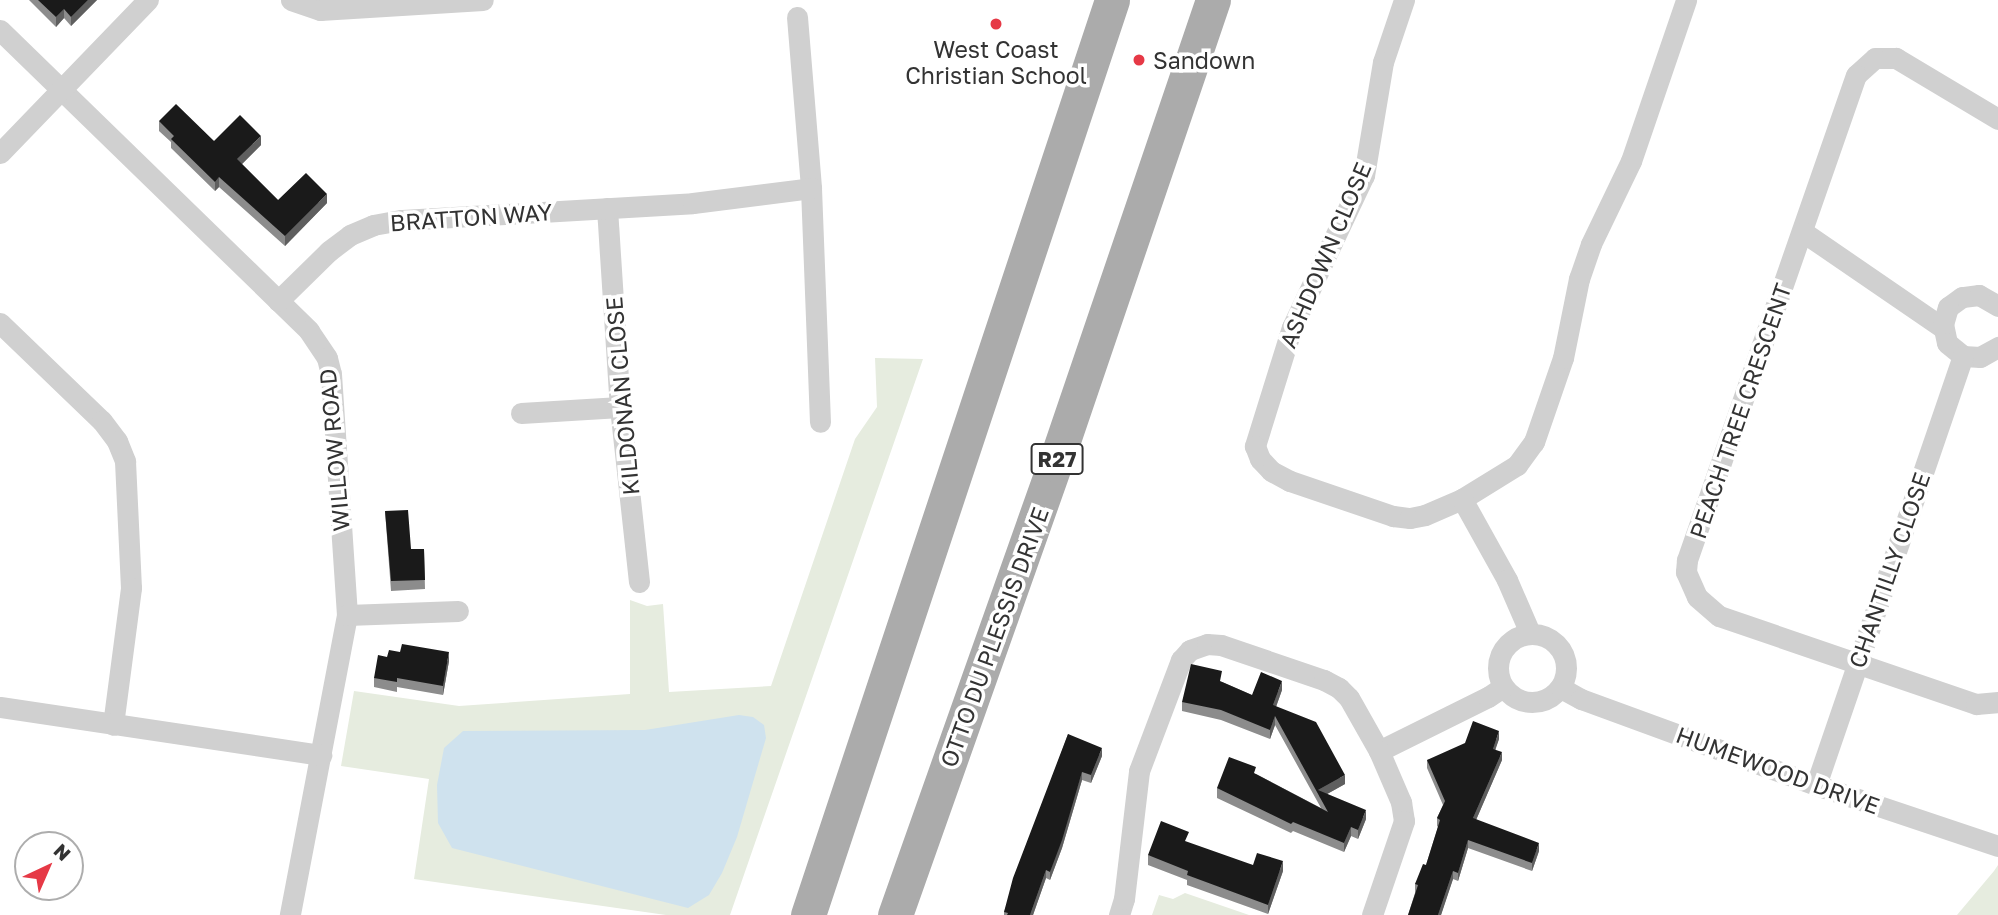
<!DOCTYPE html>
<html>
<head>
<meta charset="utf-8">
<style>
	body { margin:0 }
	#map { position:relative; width:1998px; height:915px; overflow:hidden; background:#fff; font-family:"Golos Text",sans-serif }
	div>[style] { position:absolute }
	.green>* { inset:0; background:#e6ecdf }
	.water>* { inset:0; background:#cfe2ee }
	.street>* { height:21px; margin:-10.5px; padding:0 10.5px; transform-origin:10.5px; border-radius:10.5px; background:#d0d0d0 }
	.street>.ring { margin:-10.5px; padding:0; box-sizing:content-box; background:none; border:21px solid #d0d0d0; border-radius:50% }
	.primary>* { height:35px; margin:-17.5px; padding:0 17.5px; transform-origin:17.5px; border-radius:17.5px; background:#ababab }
	.wall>* { inset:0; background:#8c8c8c }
	.shaded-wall>* { inset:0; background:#5f5f5f }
	.building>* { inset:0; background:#1a1a1a }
	.dots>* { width:19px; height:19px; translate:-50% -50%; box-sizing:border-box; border:4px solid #fff; border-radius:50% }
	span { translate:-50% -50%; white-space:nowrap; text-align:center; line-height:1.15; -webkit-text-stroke:7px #fff; paint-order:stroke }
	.shield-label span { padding:2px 5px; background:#fff; border:2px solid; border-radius:5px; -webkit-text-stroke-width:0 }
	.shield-label { font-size:21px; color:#333; font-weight:700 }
	.poi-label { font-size:23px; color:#333 }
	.left { translate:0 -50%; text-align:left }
	.street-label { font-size:23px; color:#333 }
	.north { position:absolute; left:14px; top:831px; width:70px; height:70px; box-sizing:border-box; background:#fff; border:2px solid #adadad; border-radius:50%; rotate:44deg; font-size:19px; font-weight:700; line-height:28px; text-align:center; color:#333 }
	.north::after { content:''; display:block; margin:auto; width:24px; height:32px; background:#e63946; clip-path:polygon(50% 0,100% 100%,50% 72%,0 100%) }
</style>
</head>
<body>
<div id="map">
	<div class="green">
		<i style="clip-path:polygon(875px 358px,923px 359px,730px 915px,666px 915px,414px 879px,429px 779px,341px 766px,354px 691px,459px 706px,630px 694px,630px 600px,647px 606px,663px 604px,669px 692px,771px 686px,855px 439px,877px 407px)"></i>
		<i style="clip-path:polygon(1998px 865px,1998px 915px,1957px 915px,1994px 871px)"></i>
		<i style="clip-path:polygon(1185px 893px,1249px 915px,1152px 915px,1159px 895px,1173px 899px)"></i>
	</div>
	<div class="water">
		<i style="clip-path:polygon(739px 715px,753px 717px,764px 725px,766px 738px,737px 837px,722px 873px,709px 895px,688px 908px,452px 848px,438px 823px,437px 785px,444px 748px,463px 731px,645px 730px)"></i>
	</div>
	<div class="street">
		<i style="left:291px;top:0;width:31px;rotate:19deg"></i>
		<i style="left:320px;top:10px;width:163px;rotate:-3.5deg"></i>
		<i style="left:1404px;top:0;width:65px;rotate:108.7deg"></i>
		<i style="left:1383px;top:62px;width:115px;rotate:99.5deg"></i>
		<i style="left:1364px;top:175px;width:168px;rotate:115.3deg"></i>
		<i style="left:1292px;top:327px;width:125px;rotate:107.3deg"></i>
		<i style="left:1255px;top:446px;width:14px;rotate:69deg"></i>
		<i style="left:1260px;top:459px;width:16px;rotate:47deg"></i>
		<i style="left:1271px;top:471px;width:21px;rotate:28deg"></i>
		<i style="left:1290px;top:481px;width:109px;rotate:18.8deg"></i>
		<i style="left:1393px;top:516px;width:17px;rotate:7deg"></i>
		<i style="left:1410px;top:518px;width:15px;rotate:-11deg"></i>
		<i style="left:1425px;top:515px;width:40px;rotate:-23.4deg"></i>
		<i style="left:1462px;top:499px;width:65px;rotate:-31.7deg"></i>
		<i style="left:1517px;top:465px;width:29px;rotate:-54deg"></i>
		<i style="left:1534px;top:442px;width:89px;rotate:-71deg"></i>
		<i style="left:1563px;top:358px;width:81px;rotate:-78.6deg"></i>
		<i style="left:1579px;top:279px;width:37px;rotate:-71deg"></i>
		<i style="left:1591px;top:244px;width:92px;rotate:-64.3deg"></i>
		<i style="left:1631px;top:161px;width:170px;rotate:-71.1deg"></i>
		<i style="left:797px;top:17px;width:172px;rotate:85.3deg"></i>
		<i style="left:811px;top:188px;width:234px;rotate:87.8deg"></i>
		<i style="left:0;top:30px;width:431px;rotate:44.2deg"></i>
		<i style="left:309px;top:331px;width:32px;rotate:56deg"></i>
		<i style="left:327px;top:358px;width:16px;rotate:76deg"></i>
		<i style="left:331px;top:374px;width:242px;rotate:86.2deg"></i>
		<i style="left:347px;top:615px;width:305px;rotate:100.8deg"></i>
		<i style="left:1998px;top:119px;width:119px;rotate:-149.1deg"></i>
		<i style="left:1896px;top:58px;width:21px;rotate:180deg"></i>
		<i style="left:1875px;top:58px;width:25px;rotate:138deg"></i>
		<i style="left:1856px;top:75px;width:514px;rotate:109.21deg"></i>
		<i style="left:1687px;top:560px;width:12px;rotate:95deg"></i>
		<i style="left:1686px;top:572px;width:27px;rotate:66deg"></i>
		<i style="left:1697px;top:597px;width:29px;rotate:41deg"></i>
		<i style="left:1719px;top:616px;width:272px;rotate:18.9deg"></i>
		<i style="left:1976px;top:704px;width:22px;rotate:-5deg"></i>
		<i style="left:0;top:153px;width:213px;rotate:-46deg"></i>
		<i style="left:607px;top:208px;width:199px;rotate:86.3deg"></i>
		<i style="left:620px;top:407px;width:176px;rotate:83.8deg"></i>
		<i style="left:1803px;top:232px;width:170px;rotate:34.4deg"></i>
		<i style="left:278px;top:301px;width:71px;rotate:-44.4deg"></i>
		<i style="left:329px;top:251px;width:26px;rotate:-37deg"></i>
		<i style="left:350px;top:235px;width:25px;rotate:-23deg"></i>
		<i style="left:373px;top:225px;width:29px;rotate:-10deg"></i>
		<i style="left:402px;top:220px;width:291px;rotate:-3.3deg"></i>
		<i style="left:693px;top:203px;width:119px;rotate:-7.2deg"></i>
		<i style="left:1998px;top:306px;width:22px;rotate:-150deg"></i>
		<i style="left:1979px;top:295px;width:17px;rotate:173deg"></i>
		<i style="left:1962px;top:297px;width:17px;rotate:144deg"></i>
		<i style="left:1948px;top:307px;width:18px;rotate:106deg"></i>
		<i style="left:1943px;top:324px;width:19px;rotate:78deg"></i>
		<i style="left:1947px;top:343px;width:21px;rotate:39deg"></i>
		<i style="left:1963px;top:356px;width:17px;rotate:3deg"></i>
		<i style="left:1980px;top:357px;width:21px;rotate:-29deg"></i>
		<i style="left:0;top:323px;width:141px;rotate:43.9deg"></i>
		<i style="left:102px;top:421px;width:25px;rotate:53deg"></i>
		<i style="left:117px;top:441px;width:22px;rotate:68deg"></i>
		<i style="left:125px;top:461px;width:127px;rotate:87.3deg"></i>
		<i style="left:131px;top:588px;width:138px;rotate:97.5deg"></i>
		<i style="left:521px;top:413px;width:99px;rotate:-3.5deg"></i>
		<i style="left:1462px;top:499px;width:93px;rotate:60.9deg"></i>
		<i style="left:1507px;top:580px;width:58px;rotate:66.5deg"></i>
		<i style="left:347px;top:615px;width:111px;rotate:-2.1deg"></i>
		<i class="ring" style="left:1498px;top:634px;width:47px;height:47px"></i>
		<i style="left:1561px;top:688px;width:23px;rotate:29deg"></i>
		<i style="left:1581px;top:699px;width:250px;rotate:20.1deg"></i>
		<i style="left:1816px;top:785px;width:192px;rotate:18.5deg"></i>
		<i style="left:0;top:707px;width:325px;rotate:8.5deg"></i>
		<i style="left:1379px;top:751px;width:122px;rotate:-26.4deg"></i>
		<i style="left:1488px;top:697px;width:18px;rotate:-34deg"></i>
		<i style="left:1816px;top:785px;width:453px;rotate:-71.1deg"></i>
		<i style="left:1119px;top:915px;width:17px;rotate:-73deg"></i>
		<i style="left:1124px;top:899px;width:129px;rotate:-83.3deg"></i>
		<i style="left:1139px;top:771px;width:119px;rotate:-69.3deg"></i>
		<i style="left:1181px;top:660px;width:13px;rotate:-48deg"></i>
		<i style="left:1190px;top:650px;width:18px;rotate:-19deg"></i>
		<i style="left:1207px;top:644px;width:14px;rotate:4deg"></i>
		<i style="left:1221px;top:645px;width:109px;rotate:18.8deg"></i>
		<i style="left:1324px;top:680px;width:17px;rotate:28deg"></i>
		<i style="left:1339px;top:688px;width:14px;rotate:45deg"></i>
		<i style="left:1349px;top:698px;width:61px;rotate:60.5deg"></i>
		<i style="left:1379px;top:751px;width:56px;rotate:66.7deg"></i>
		<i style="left:1401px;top:802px;width:19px;rotate:81deg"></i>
		<i style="left:1404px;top:821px;width:99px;rotate:108.8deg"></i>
	</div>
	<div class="primary">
		<i style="left:808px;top:915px;width:964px;rotate:-71.62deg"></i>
		<i style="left:895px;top:915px;width:479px;rotate:-70.5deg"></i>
		<i style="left:1055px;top:464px;width:490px;rotate:-71.2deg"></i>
	</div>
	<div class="wall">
		<i style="clip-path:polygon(29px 0,97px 0,71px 26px,64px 18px,56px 27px)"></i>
		<i style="clip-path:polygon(159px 121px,214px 141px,261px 145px,242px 164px,278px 200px,327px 203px,285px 246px,219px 187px,215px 191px,171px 148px,171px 142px,159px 131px)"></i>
		<i style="clip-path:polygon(385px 511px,411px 549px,424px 549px,425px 589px,391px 591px)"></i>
		<i style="clip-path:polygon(387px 657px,449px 661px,443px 695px,397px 687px,397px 692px,374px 687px,374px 678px)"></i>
		<i style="clip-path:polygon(1222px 682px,1252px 695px,1282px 690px,1276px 707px,1345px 784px,1327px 794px,1366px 819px,1358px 839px,1351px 836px,1344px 852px,1293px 831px,1291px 833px,1217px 798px,1217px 788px,1256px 774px,1321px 808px,1275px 725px,1270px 739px,1221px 720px,1182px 711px,1182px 702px)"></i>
		<i style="clip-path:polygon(1068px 734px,1102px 756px,1091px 783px,1082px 780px,1062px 848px,1050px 880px,1046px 878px,1033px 915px,1004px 915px,1004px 912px)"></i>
		<i style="clip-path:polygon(1499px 739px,1495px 749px,1502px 760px,1476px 820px,1539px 851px,1532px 871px,1468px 848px,1458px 881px,1453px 879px,1441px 915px,1408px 915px,1415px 893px,1415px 884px,1426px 865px,1438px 827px,1437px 826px,1437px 818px,1443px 805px,1427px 768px,1427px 760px)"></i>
		<i style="clip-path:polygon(1148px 855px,1253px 865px,1283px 871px,1268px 914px,1187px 885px,1187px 880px,1148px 865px)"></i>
	</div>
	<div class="shaded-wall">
		<i style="clip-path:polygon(88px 0,97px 0,71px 26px,71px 17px)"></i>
		<i style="clip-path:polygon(64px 9px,64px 18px,56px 27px,56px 17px)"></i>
		<i style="clip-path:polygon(261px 136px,261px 145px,237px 169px,237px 159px)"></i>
		<i style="clip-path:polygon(219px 177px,219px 187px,215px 191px,215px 182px)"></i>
		<i style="clip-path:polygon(327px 194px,327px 203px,285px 246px,285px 236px)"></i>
		<i style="clip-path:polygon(449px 652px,449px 661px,443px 695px,443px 686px)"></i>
		<i style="clip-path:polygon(1282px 681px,1282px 690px,1273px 715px,1273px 705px)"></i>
		<i style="clip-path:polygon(1275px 716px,1275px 725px,1270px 739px,1270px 730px)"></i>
		<i style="clip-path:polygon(1499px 731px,1499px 739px,1493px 757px,1493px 749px)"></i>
		<i style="clip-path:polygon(1102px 748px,1102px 756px,1091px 783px,1091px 775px)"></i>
		<i style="clip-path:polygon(1502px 752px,1502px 760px,1473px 827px,1473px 818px)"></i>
		<i style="clip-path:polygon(1082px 772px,1082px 780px,1062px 848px,1050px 880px,1050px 872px)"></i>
		<i style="clip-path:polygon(1345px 775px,1345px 784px,1320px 798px,1318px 790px)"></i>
		<i style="clip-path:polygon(1366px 810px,1366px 819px,1358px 839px,1358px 830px)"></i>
		<i style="clip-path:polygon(1351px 827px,1351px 836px,1344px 852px,1344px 843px)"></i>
		<i style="clip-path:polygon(1468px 840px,1468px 848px,1458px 881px,1458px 873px)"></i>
		<i style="clip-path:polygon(1539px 843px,1539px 851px,1532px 871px,1532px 863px)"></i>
		<i style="clip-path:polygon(1283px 861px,1283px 871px,1268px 914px,1268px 905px)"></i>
		<i style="clip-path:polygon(1046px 870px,1046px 878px,1033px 915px,1030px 915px)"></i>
		<i style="clip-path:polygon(1453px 871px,1453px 879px,1441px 915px,1438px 915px)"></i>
	</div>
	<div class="building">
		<i style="clip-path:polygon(38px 0,88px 0,71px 17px,64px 9px,56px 17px)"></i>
		<i style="clip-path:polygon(176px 104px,214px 141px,240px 115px,261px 136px,237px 159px,278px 200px,306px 173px,327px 194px,285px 236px,219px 177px,215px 182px,171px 139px,174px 136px,159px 121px)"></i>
		<i style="clip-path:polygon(408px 510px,411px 549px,424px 549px,425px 580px,391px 581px,385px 511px)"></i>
		<i style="clip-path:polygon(402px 644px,449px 652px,443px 686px,397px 678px,397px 682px,374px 678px,378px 655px,387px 657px,389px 650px,400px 652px)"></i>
		<i style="clip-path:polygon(1191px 664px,1222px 671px,1220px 681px,1252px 695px,1261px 672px,1282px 681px,1273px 705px,1316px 722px,1345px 775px,1318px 790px,1366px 810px,1358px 830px,1351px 827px,1344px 843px,1293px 822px,1291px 824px,1217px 788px,1229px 757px,1256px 767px,1254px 773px,1328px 812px,1275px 716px,1270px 730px,1221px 710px,1182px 702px)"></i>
		<i style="clip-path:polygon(1473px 721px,1499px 731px,1493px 749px,1502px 752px,1473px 818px,1539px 843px,1532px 863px,1468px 840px,1458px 873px,1453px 871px,1438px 915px,1408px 915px,1418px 885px,1415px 884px,1423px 864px,1426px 865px,1440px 820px,1437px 818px,1445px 801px,1427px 760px,1465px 743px)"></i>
		<i style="clip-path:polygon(1068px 734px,1102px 748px,1091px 775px,1082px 772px,1062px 840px,1050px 872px,1046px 870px,1030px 915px,1007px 915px,1008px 913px,1004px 912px,1013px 878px)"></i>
		<i style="clip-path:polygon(1161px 821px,1189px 832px,1185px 841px,1253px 865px,1257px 853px,1283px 861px,1268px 905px,1187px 875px,1188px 871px,1148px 855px)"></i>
	</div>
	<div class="dots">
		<i style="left:996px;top:24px;background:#e63946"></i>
		<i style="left:1139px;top:60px;background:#e63946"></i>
	</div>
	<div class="shield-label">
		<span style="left:1057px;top:459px">R27</span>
	</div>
	<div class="poi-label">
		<span style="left:996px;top:62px">West Coast<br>Christian School</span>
		<span class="left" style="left:1153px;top:60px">Sandown</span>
	</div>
	<div class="street-label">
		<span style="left:471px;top:217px;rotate:-4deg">BRATTON WAY</span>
		<span style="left:1325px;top:255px;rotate:-67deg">ASHDOWN CLOSE</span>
		<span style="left:622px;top:396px;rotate:-95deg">KILDONAN CLOSE</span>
		<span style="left:1740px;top:411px;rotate:-71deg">PEACH TREE CRESCENT</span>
		<span style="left:334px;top:450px;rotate:-95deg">WILLOW ROAD</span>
		<span style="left:1889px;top:570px;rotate:-71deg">CHANTILLY CLOSE</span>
		<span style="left:994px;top:637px;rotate:-70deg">OTTO DU PLESSIS DRIVE</span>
		<span style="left:1778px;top:770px;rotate:20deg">HUMEWOOD DRIVE</span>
	</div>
	<div class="north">N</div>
</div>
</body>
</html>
